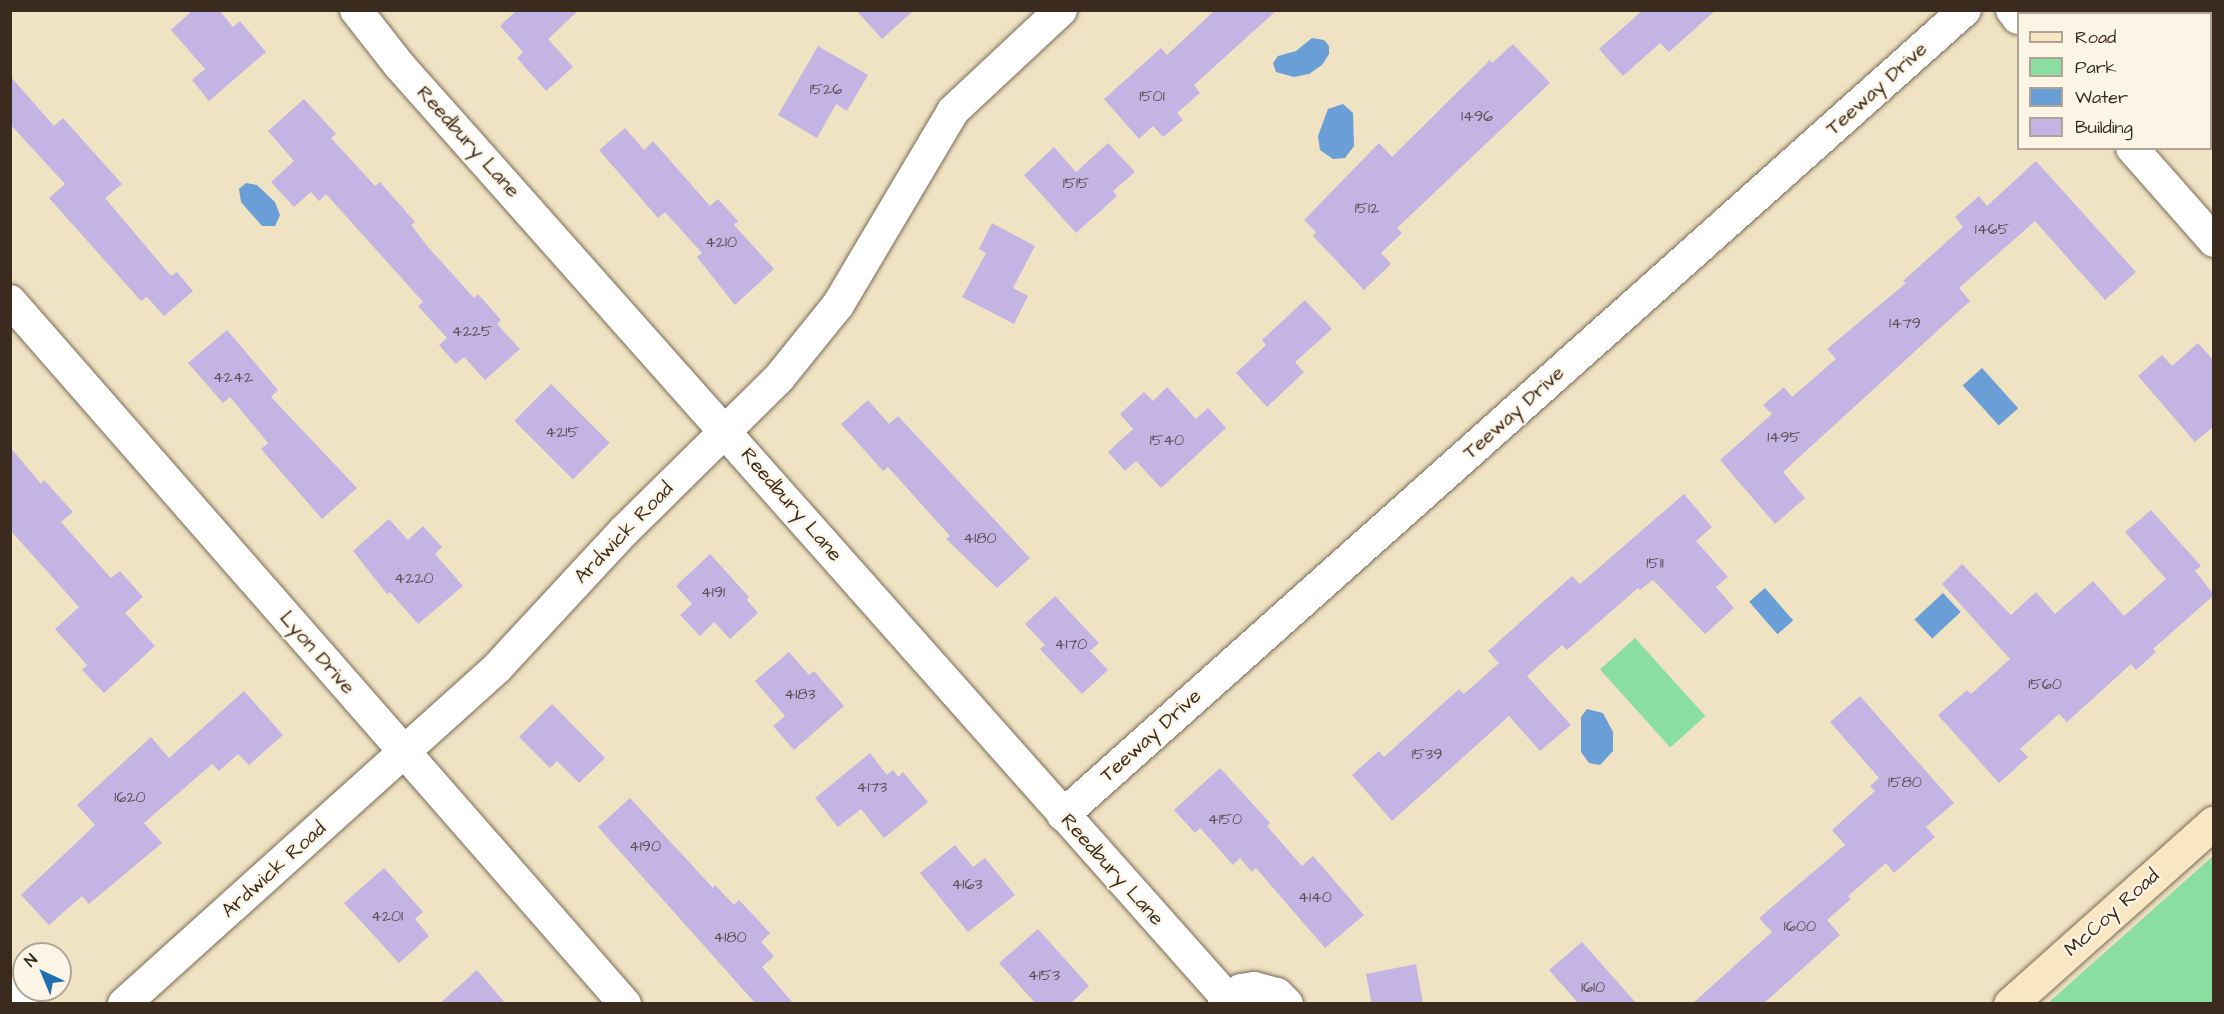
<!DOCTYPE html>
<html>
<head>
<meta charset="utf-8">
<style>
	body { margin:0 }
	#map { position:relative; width:2224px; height:1014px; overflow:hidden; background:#f0e3c3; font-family:"Architects Daughter",sans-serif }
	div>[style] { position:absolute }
	.green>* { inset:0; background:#8adea0; transform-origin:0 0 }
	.water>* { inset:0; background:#6a9ed6; transform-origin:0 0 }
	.building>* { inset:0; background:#c3b4e4; transform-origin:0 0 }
	.roads { filter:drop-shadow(0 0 2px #7a6b58) drop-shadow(0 0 2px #7a6b58) }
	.minor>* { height:32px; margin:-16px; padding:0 16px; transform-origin:16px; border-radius:16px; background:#fff }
	.secondary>* { height:33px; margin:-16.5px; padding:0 16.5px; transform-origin:16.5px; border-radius:16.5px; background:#f9e7c3 }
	span { translate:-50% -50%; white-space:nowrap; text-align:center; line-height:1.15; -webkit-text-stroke:4.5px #fcf5e5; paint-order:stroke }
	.number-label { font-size:16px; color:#5d4c50 }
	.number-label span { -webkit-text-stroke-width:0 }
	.street-label { font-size:20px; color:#3b2a1e }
	.frame { position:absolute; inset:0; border:12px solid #3b2a1e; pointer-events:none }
	.legend { position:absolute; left:2017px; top:12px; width:195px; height:138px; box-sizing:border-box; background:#fcf5e5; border:2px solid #afa495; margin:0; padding:8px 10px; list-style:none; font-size:18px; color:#3b2a1e }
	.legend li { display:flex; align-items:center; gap:12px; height:30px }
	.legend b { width:30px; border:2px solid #afa495 }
	.north { position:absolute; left:12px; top:942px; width:60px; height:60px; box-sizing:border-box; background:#fcf5e5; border:2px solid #afa495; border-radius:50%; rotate:316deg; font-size:16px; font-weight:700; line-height:24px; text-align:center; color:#3b2a1e }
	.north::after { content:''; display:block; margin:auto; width:21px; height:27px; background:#1f6fb2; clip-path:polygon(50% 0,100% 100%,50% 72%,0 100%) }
</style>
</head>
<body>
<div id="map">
	<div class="green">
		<i style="left:1635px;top:638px;width:105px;height:47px;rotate:48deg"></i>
		<i style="clip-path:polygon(2213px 856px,2213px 1003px,2048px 1003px)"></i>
	</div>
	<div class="water">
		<i style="clip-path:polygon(1312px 38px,1324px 40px,1329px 46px,1329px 54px,1322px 65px,1309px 74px,1294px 77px,1276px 72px,1273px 63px,1278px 56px,1296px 51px)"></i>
		<i style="clip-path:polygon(1343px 104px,1353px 113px,1354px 146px,1345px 158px,1333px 159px,1320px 150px,1318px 136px,1328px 109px)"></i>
		<i style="clip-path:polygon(246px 183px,257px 185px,275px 202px,280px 215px,275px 226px,262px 226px,241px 202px,239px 189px)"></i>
		<i style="left:1982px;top:368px;width:54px;height:26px;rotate:48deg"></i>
		<i style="left:1765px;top:588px;width:43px;height:21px;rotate:49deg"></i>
		<i style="left:1943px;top:593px;width:26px;height:39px;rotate:47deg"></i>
		<i style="clip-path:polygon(1587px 709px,1603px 713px,1613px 732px,1613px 751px,1600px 765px,1589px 763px,1581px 752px,1581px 717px)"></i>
	</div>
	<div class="building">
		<i style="clip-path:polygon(193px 10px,219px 10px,233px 27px,240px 21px,266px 52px,209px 101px,192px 80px,205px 69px,171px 30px)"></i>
		<i style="clip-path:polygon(517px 10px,579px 10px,548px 39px,573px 67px,546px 91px,517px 58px,523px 52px,500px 26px)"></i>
		<i style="clip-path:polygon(856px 10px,914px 10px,882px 39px)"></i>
		<i style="clip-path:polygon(1215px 10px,1277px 10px,1194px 85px,1200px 93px,1177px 113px,1183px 120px,1163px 137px,1153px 126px,1139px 139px,1104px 99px,1161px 48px,1167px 55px)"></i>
		<i style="clip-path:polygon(1643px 10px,1716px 10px,1669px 52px,1660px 43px,1623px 76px,1599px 49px)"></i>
		<i style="clip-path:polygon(1513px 44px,1550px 83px,1397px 228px,1402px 233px,1381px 253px,1391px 264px,1364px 290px,1313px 236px,1316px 232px,1304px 220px,1379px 143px,1392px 157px,1490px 60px,1492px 63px)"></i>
		<i style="clip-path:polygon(818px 46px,868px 75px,847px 111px,836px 104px,817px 138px,778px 115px)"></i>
		<i style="clip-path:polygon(10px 76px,54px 126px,63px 118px,122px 184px,105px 198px,171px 276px,177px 272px,193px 291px,164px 316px,147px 297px,141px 301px,49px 198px,65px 184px,10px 124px)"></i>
		<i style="clip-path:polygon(304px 99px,336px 134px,331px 138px,375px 186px,380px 182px,415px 222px,411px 225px,428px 247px,474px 298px,478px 294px,501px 320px,497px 324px,520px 349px,485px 380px,464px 357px,456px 364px,439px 345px,447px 338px,418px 306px,423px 302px,326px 194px,319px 201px,311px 192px,294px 207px,271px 182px,294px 161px,268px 131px)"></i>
		<i style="clip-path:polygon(625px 128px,644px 150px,653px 141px,710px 206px,718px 199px,738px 221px,734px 225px,774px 269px,735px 305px,697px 257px,702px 253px,665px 212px,658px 218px,599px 150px)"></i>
		<i style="clip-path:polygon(1108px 143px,1135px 172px,1113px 191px,1117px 196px,1076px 233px,1024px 175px,1054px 147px,1076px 172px)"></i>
		<i style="clip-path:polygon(2036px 161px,2136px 272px,2105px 300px,2035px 221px,1959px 288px,1970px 301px,1783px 472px,1805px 498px,1775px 524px,1720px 460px,1772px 414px,1763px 405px,1784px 387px,1792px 397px,1836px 359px,1827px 349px,1906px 283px,1903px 281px,1963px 227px,1955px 217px,1979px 196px,1987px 206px)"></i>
		<i style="clip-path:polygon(992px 223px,1035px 246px,1013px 288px,1028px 296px,1014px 324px,962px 297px,986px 253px,979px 249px)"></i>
		<i style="clip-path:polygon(1305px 300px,1332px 329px,1295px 362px,1304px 372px,1267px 407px,1236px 373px,1266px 345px,1262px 340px)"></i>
		<i style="clip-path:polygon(227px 330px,278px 390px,271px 397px,357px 488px,322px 519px,261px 449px,268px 443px,230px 397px,223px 403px,188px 363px)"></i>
		<i style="clip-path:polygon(2198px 343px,2214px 361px,2214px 426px,2195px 442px,2138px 376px,2162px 355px,2172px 366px)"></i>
		<i style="left:551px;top:384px;width:83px;height:52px;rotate:45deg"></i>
		<i style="clip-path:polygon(1167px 387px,1196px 419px,1208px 408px,1226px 428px,1161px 488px,1136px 461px,1125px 471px,1108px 452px,1133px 429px,1120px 414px,1144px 392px,1153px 401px)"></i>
		<i style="clip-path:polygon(868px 400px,889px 424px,898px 416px,1030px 558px,997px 588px,946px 539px,950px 536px,888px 467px,883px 471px,841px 424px)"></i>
		<i style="clip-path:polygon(10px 447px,41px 484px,44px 480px,73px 512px,61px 522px,111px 578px,120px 571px,143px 597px,125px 613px,155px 646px,104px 693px,82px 670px,87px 665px,55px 629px,79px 607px,10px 530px)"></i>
		<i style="clip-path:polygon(1684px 494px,1712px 527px,1696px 541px,1728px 577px,1716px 587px,1734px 608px,1705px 634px,1653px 580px,1640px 590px,1638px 588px,1567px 650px,1562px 645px,1527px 676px,1571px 725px,1540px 751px,1509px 716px,1392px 821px,1352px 775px,1379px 751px,1384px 757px,1459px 689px,1464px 694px,1499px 663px,1488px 651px,1572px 576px,1580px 584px)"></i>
		<i style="clip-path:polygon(2151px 510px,2201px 566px,2195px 571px,2214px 595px,2153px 649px,2156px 652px,2136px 670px,2131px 664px,2067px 722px,2059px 714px,2020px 749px,2028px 757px,1999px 783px,1938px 715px,1967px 690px,1971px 694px,2010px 659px,1942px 584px,1962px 564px,2011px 615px,2036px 592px,2055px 614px,2093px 581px,2124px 616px,2166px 579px,2125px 532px)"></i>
		<i style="clip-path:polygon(389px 519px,408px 540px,423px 526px,442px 547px,435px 554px,463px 586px,418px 624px,390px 592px,387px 594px,353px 551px)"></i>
		<i style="clip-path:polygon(710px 554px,749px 597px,747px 600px,758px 613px,730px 639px,714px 622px,700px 636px,680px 615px,692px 604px,676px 586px)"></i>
		<i style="clip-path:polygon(1055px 596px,1099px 643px,1090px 651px,1108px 670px,1082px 694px,1040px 649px,1045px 645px,1025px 624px)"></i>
		<i style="clip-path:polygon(789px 652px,809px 675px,814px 671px,844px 706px,794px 750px,773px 726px,785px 716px,755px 681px)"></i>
		<i style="clip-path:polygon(244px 691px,283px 735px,249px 765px,238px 754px,219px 771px,212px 764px,144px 823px,162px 843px,89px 904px,82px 896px,49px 925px,21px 895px,95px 825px,77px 805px,151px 737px,169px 758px)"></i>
		<i style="clip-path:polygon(1860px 696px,1954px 803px,1926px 827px,1935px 837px,1894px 873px,1886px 863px,1848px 896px,1851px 899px,1827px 920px,1840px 935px,1763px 1004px,1692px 1004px,1772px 932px,1759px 918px,1845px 845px,1832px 830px,1875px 791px,1870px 786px,1879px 778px,1830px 722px)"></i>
		<i style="clip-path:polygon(552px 704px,605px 758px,579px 783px,557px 761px,550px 768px,519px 737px)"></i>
		<i style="clip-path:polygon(870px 753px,887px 775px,893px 770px,898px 777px,903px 772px,928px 802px,884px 838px,861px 809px,838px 827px,815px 798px)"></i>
		<i style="clip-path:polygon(1220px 768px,1270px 823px,1267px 826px,1302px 866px,1313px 856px,1364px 915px,1325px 948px,1256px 868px,1252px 872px,1240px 858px,1233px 865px,1200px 828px,1195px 833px,1174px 810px)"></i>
		<i style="clip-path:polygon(630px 798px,713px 888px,715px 885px,734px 905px,739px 900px,770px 933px,761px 942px,774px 956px,762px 967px,794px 1004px,756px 1004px,598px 827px)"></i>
		<i style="clip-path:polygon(955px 845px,973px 867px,985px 858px,1015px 895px,968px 932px,920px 873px)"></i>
		<i style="clip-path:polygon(384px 868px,423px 912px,415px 919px,429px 936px,399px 963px,344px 903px)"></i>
		<i style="clip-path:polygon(1038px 929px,1089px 986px,1070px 1004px,1036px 1004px,999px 963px)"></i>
		<i style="clip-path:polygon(1582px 942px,1637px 1004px,1579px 1004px,1549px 970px)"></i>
		<i style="clip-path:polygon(1416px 964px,1423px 1004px,1372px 1004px,1366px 974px)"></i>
		<i style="clip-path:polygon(477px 970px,506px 1004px,439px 1004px)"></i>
	</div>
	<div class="roads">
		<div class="minor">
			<i style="left:356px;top:10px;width:70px;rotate:52deg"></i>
			<i style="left:399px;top:65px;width:1249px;rotate:48.41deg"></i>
			<i style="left:2012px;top:10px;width:10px;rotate:53deg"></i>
			<i style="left:2132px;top:148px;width:124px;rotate:48.6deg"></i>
			<i style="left:10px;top:301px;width:934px;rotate:48.82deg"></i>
			<i style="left:1063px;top:815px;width:1209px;rotate:-41.75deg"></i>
			<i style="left:10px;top:992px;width:16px;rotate:47deg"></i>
			<i style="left:124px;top:1004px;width:502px;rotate:-42.01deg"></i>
			<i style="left:497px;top:668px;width:187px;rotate:-47.2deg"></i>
			<i style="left:624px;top:531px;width:218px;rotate:-44.6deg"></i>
			<i style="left:779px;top:378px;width:94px;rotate:-51.1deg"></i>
			<i style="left:838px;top:305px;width:226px;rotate:-59.3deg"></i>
			<i style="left:953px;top:111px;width:148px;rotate:-43.1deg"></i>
			<i style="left:1224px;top:1004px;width:22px;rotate:-39deg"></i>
			<i style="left:1241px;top:990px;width:13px;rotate:-9deg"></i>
			<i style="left:1254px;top:988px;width:24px;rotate:15deg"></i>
			<i style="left:1277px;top:994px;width:14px;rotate:45deg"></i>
		</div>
		<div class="secondary">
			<i style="left:2010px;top:1004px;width:273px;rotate:-41.7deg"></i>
		</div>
	</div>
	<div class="number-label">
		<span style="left:826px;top:89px">1526</span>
		<span style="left:1152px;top:96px">1501</span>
		<span style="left:1477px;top:116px">1496</span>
		<span style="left:1076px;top:183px">1515</span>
		<span style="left:1367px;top:208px">1512</span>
		<span style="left:1992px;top:229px">1465</span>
		<span style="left:721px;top:242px">4210</span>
		<span style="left:1905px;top:323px">1479</span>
		<span style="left:472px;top:331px">4225</span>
		<span style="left:233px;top:377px">4242</span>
		<span style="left:562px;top:432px">4215</span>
		<span style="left:1784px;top:437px">1495</span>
		<span style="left:1167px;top:440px">1540</span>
		<span style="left:980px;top:538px">4180</span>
		<span style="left:1655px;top:563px">1511</span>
		<span style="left:414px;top:578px">4220</span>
		<span style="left:713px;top:592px">4191</span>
		<span style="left:1071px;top:644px">4170</span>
		<span style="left:2045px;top:684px">1560</span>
		<span style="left:800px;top:694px">4183</span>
		<span style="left:1427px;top:754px">1539</span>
		<span style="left:1905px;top:782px">1580</span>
		<span style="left:872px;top:787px">4173</span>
		<span style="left:130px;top:797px">1620</span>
		<span style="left:1225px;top:819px">4150</span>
		<span style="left:645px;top:846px">4190</span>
		<span style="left:967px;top:884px">4163</span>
		<span style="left:1315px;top:897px">4140</span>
		<span style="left:387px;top:916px">4201</span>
		<span style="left:1800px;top:926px">1600</span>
		<span style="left:730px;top:937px">4180</span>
		<span style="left:1044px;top:975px">4153</span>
		<span style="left:1593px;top:987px">1610</span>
	</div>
	<div class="street-label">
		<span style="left:1877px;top:89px;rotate:-42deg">Teeway Drive</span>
		<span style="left:468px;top:142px;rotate:48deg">Reedbury Lane</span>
		<span style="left:1514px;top:413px;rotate:-42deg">Teeway Drive</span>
		<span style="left:791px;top:505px;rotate:49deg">Reedbury Lane</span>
		<span style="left:624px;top:533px;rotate:-46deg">Ardwick Road</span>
		<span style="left:317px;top:653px;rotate:49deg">Lyon Drive</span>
		<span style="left:1151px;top:736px;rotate:-42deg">Teeway Drive</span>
		<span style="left:274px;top:870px;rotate:-42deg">Ardwick Road</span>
		<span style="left:1112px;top:870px;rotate:48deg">Reedbury Lane</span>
		<span style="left:2112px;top:913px;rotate:-42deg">McCoy Road</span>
	</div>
	<div class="frame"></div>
	<ul class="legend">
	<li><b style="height:8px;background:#f9e7c3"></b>Road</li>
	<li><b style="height:16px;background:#8adea0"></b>Park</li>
	<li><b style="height:16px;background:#6a9ed6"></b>Water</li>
	<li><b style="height:16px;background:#c3b4e4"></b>Building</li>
	</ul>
	<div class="north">N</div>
</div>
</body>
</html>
